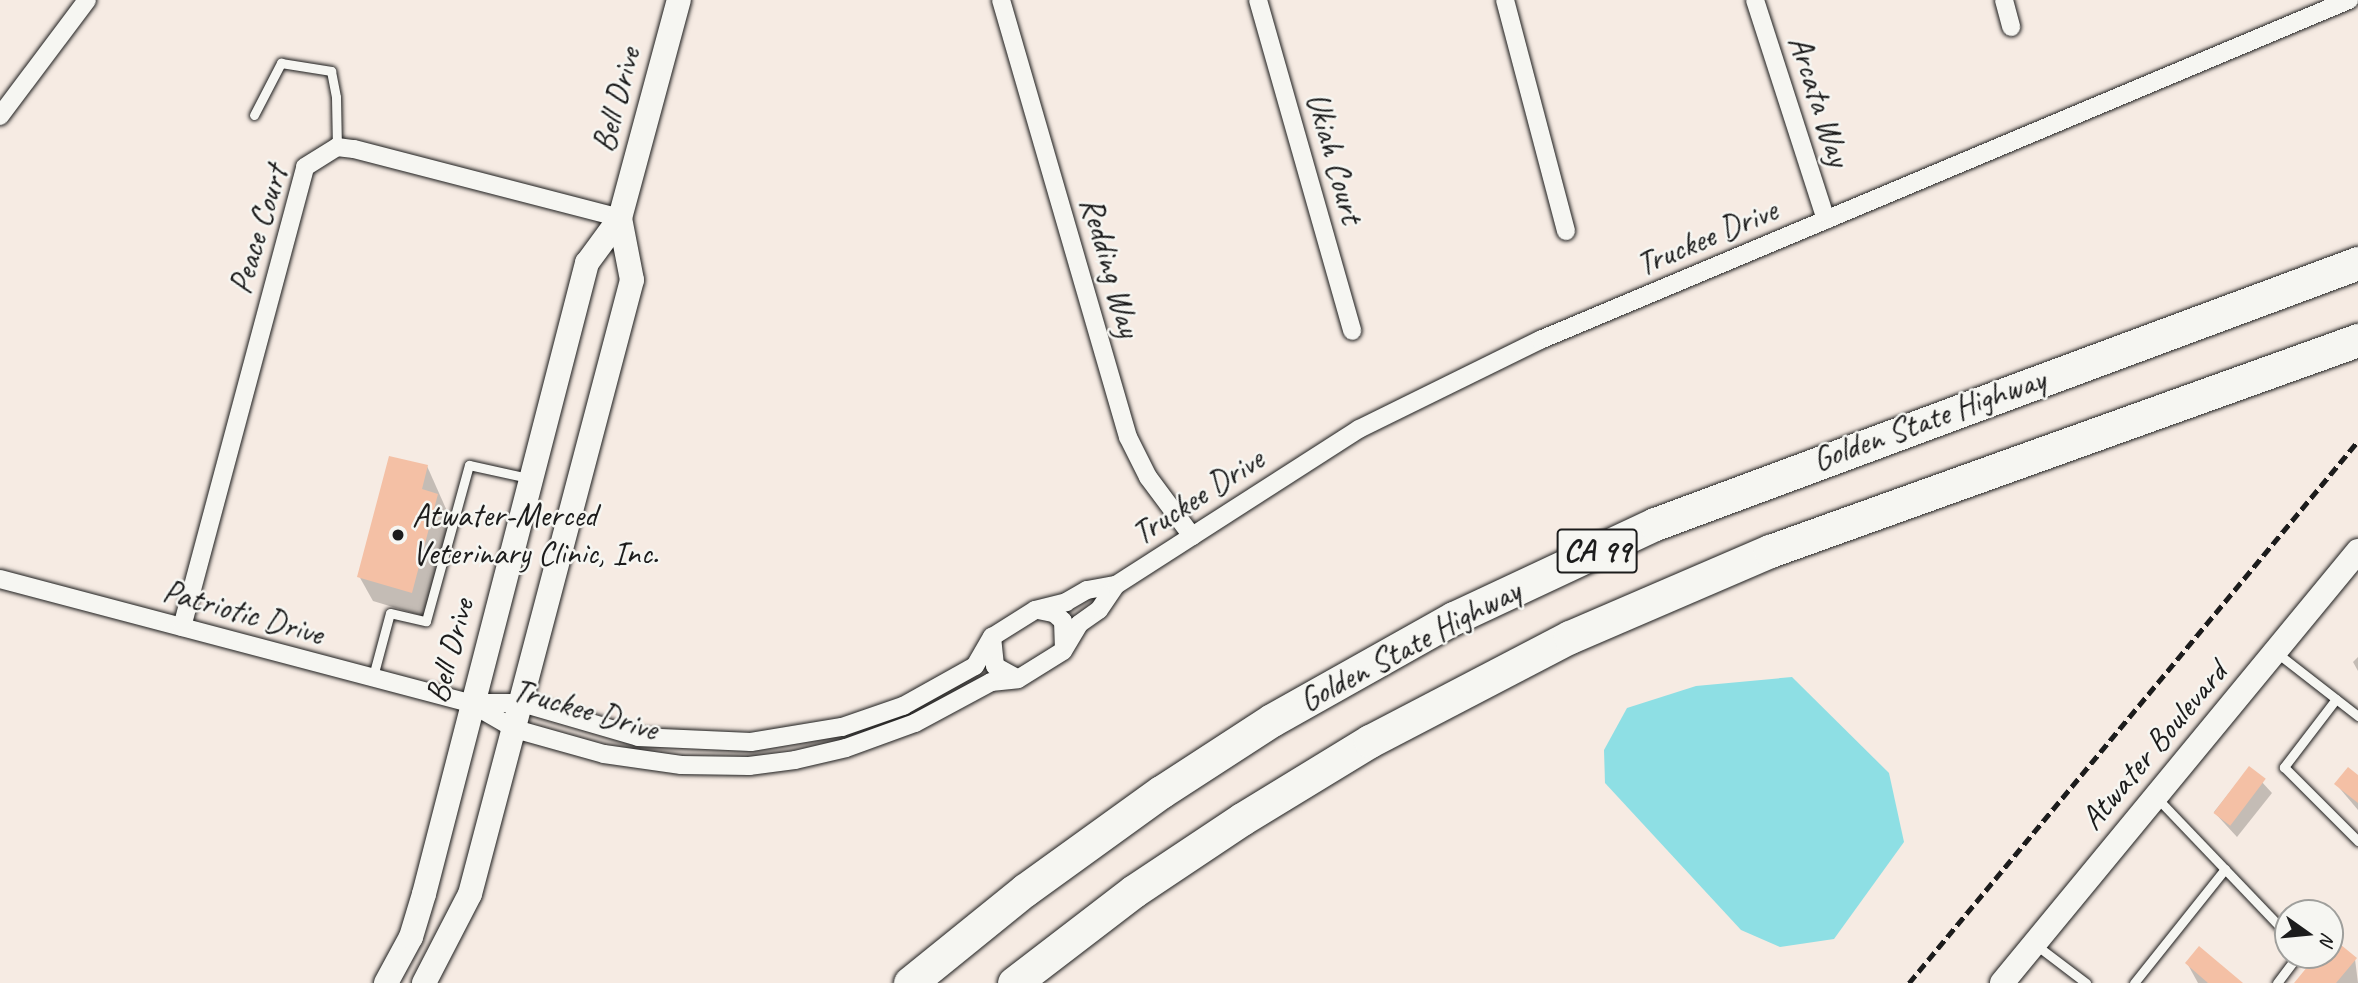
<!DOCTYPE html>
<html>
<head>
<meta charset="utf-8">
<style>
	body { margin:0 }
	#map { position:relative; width:2358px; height:983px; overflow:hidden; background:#f6ebe3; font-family:Caveat,sans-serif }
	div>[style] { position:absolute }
	.water>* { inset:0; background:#8edfe4 }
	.shadow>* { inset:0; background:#0003 }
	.building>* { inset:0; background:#f4c0a5; transform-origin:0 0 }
	.roads { filter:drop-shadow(0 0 2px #1c1c1c) drop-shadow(0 0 2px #1c1c1c) }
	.lane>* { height:9px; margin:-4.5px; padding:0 4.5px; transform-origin:4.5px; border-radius:4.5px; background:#f6f6f2 }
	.street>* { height:18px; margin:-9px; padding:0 9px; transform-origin:9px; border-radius:9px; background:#f6f6f2 }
	.secondary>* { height:24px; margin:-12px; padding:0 12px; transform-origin:12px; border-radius:12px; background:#f6f6f2 }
	.highway>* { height:33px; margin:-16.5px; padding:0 16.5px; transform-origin:16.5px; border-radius:16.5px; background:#f6f6f2 }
	.rail>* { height:5px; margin-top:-2.5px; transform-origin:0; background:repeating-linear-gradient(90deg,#1c1c1c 0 10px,transparent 0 15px) }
	.dots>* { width:19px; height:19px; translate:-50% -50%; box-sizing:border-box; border:4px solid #f6f6f2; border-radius:50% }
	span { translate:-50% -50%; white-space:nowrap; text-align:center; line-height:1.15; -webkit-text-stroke:5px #f6f6f2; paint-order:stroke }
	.shield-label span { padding:2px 5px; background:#f6f6f2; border:2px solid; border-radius:5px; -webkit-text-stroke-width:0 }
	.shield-label { font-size:32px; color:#1c1c1c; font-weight:700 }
	.street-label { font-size:33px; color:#1c1c1c }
	.poi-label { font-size:33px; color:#1c1c1c }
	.left { translate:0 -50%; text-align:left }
	.north { position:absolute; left:2274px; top:899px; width:70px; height:70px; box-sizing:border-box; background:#f6f6f2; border:2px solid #9f9f9c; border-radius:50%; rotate:105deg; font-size:19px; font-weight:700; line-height:28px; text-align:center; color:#1c1c1c }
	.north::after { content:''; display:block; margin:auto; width:24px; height:32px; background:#1c1c1c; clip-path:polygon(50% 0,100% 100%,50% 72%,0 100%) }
</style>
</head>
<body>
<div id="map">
	<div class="water">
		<i style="clip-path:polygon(1792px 677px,1889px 773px,1904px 842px,1834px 939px,1780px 947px,1741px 930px,1605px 783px,1604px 750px,1627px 708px,1696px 686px)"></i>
	</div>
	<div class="shadow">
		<i style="clip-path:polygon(427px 466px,451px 520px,426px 617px,373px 601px,359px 576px)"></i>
		<i style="clip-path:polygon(2358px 657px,2358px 671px,2353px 662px)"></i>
		<i style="clip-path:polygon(2249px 768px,2272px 793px,2237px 837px,2214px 812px)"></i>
		<i style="clip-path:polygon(2358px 777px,2358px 810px,2336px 784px)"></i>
		<i style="clip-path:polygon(2330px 942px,2355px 959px,2358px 983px,2296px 983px,2319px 955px,2330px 955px)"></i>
		<i style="clip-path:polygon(2187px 963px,2236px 983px,2198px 983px)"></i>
	</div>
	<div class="building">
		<i style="clip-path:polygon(389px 456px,428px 465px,422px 489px,438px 494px,412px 593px,357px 577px)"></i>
		<i style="left:2249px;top:766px;width:21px;height:59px;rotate:37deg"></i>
		<i style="clip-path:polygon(2348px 767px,2358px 775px,2358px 803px,2334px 784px)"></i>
		<i style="clip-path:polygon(2330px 936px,2357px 958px,2336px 983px,2294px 983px,2317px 955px,2330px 955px)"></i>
		<i style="clip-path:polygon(2199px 946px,2243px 983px,2208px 983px,2185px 963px)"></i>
	</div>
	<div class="roads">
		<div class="lane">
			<i style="left:254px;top:115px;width:59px;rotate:-62.6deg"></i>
			<i style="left:281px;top:63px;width:51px;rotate:9.1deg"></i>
			<i style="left:331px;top:71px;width:26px;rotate:79deg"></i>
			<i style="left:336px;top:97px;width:50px;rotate:88.9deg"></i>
			<i style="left:2277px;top:653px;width:103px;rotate:37.9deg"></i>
			<i style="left:372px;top:680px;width:69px;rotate:-75deg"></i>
			<i style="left:390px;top:613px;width:37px;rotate:13deg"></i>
			<i style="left:426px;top:621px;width:162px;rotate:-74.6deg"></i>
			<i style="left:469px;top:465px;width:60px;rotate:12.4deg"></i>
			<i style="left:2336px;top:699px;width:86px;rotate:127.4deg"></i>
			<i style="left:2284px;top:767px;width:105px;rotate:45deg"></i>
			<i style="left:2156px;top:797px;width:191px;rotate:46.3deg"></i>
			<i style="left:2036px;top:945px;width:63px;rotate:37.2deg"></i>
			<i style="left:2134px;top:983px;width:146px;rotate:-51.4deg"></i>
			<i style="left:2277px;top:983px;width:35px;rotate:-53deg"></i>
		</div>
		<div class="street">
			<i style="left:1001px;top:0;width:455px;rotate:73.8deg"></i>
			<i style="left:1128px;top:437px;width:45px;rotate:63.4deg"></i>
			<i style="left:1148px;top:477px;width:74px;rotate:53.3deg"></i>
			<i style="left:1258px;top:0;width:344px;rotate:74.1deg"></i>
			<i style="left:1505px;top:0;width:239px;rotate:75.2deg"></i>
			<i style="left:1755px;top:0;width:231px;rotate:72.1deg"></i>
			<i style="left:2004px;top:0;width:28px;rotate:75deg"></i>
			<i style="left:0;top:116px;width:145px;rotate:-53.1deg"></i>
			<i style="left:0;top:579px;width:486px;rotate:14.8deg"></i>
			<i style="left:470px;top:703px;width:52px"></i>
			<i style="left:522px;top:703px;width:121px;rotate:16.3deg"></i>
			<i style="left:638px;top:737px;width:113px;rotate:2.5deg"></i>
			<i style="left:751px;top:742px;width:92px;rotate:-9.4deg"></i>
			<i style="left:842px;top:727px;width:65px;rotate:-19deg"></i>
			<i style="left:903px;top:706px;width:82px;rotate:-29.1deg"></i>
			<i style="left:975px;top:666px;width:34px;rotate:-60deg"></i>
			<i style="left:992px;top:637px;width:51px;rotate:-32.1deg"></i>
			<i style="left:1035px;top:610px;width:32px;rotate:-14deg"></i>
			<i style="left:1066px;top:602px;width:24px;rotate:-30deg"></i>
			<i style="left:1087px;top:590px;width:29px;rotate:-10deg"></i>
			<i style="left:1038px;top:610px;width:16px;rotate:11deg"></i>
			<i style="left:1054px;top:613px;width:12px;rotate:42deg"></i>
			<i style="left:1063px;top:621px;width:27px;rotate:88deg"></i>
			<i style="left:182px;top:627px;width:476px;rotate:-75deg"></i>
			<i style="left:305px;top:167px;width:38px;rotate:-32deg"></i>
			<i style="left:337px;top:147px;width:17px;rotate:7deg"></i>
			<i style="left:354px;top:149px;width:275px;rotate:14.5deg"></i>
			<i style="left:992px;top:637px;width:29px;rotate:84deg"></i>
			<i style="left:995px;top:666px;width:26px;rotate:29deg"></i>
			<i style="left:470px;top:703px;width:52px;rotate:30deg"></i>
			<i style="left:515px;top:729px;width:92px;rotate:15.7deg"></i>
			<i style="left:604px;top:754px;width:78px;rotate:8.1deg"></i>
			<i style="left:681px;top:765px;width:68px;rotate:0.8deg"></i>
			<i style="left:749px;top:766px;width:46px;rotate:-7.4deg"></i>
			<i style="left:795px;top:760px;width:52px;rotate:-13.2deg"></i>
			<i style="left:846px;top:748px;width:73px;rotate:-19.9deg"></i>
			<i style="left:915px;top:723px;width:86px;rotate:-28.3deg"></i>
			<i style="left:991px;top:682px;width:27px;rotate:-6deg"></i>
			<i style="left:1018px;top:679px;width:53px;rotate:-31.9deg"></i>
			<i style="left:1063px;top:651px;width:31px;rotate:-59deg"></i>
			<i style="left:1079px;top:624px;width:24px;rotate:-35deg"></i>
			<i style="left:1099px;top:610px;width:30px;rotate:-56deg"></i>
			<i style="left:1116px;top:585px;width:289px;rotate:-32.7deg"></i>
			<i style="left:1359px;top:429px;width:202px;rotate:-26.2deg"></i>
			<i style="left:1540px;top:340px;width:878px;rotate:-22.8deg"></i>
		</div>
		<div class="secondary">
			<i style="left:386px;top:983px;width:52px;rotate:-61.5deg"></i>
			<i style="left:411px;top:937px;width:45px;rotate:-73.2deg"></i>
			<i style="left:424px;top:894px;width:652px;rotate:-75.52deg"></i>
			<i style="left:587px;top:263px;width:56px;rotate:-53.7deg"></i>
			<i style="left:620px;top:218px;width:226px;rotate:-74.9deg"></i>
			<i style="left:424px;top:983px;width:100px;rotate:-62.7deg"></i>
			<i style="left:470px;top:894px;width:635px;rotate:-75.22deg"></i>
			<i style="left:632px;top:280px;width:63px;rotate:-101deg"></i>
			<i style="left:2002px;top:983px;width:560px;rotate:-50.51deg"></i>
		</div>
		<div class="highway">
			<i style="left:910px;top:983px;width:148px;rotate:-39deg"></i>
			<i style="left:1025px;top:890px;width:168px;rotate:-35.8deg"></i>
			<i style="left:1161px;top:792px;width:132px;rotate:-33deg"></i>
			<i style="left:1272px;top:720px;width:209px;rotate:-29.3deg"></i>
			<i style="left:1454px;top:618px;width:222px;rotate:-25.1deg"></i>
			<i style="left:1655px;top:524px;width:750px;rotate:-20.37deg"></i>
			<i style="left:1014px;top:983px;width:151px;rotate:-37.5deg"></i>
			<i style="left:1134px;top:891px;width:130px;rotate:-33.7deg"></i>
			<i style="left:1242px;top:819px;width:150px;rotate:-31.4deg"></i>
			<i style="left:1370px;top:741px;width:225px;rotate:-27.5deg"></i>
			<i style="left:1570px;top:637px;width:218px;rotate:-23.3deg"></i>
			<i style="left:1770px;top:551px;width:625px;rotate:-19.74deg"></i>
		</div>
	</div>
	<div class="rail">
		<i style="left:1909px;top:983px;width:704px;rotate:-50.36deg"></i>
	</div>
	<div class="dots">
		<i style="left:398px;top:535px;background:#1c1c1c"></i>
	</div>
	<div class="shield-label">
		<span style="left:1597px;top:551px">CA 99</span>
	</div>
	<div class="street-label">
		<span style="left:617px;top:100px;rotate:-75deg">Bell Drive</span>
		<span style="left:1819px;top:101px;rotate:72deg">Arcata Way</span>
		<span style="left:1334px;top:158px;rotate:74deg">Ukiah Court</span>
		<span style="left:259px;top:230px;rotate:-73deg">Peace Court</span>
		<span style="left:1707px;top:238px;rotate:-23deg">Truckee Drive</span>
		<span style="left:1110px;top:267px;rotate:74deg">Redding Way</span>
		<span style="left:1929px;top:420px;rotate:-20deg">Golden State Highway</span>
		<span style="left:1198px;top:497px;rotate:-33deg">Truckee Drive</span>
		<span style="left:243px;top:613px;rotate:16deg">Patriotic Drive</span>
		<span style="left:1410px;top:646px;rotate:-28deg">Golden State Highway</span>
		<span style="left:450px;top:651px;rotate:-75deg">Bell Drive</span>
		<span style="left:585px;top:710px;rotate:16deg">Truckee Drive</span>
		<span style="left:2154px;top:746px;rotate:-50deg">Atwater Boulevard</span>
	</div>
	<div class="poi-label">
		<span class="left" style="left:412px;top:535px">Atwater-Merced<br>Veterinary Clinic, Inc.</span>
	</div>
	<div class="north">N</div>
</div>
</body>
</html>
